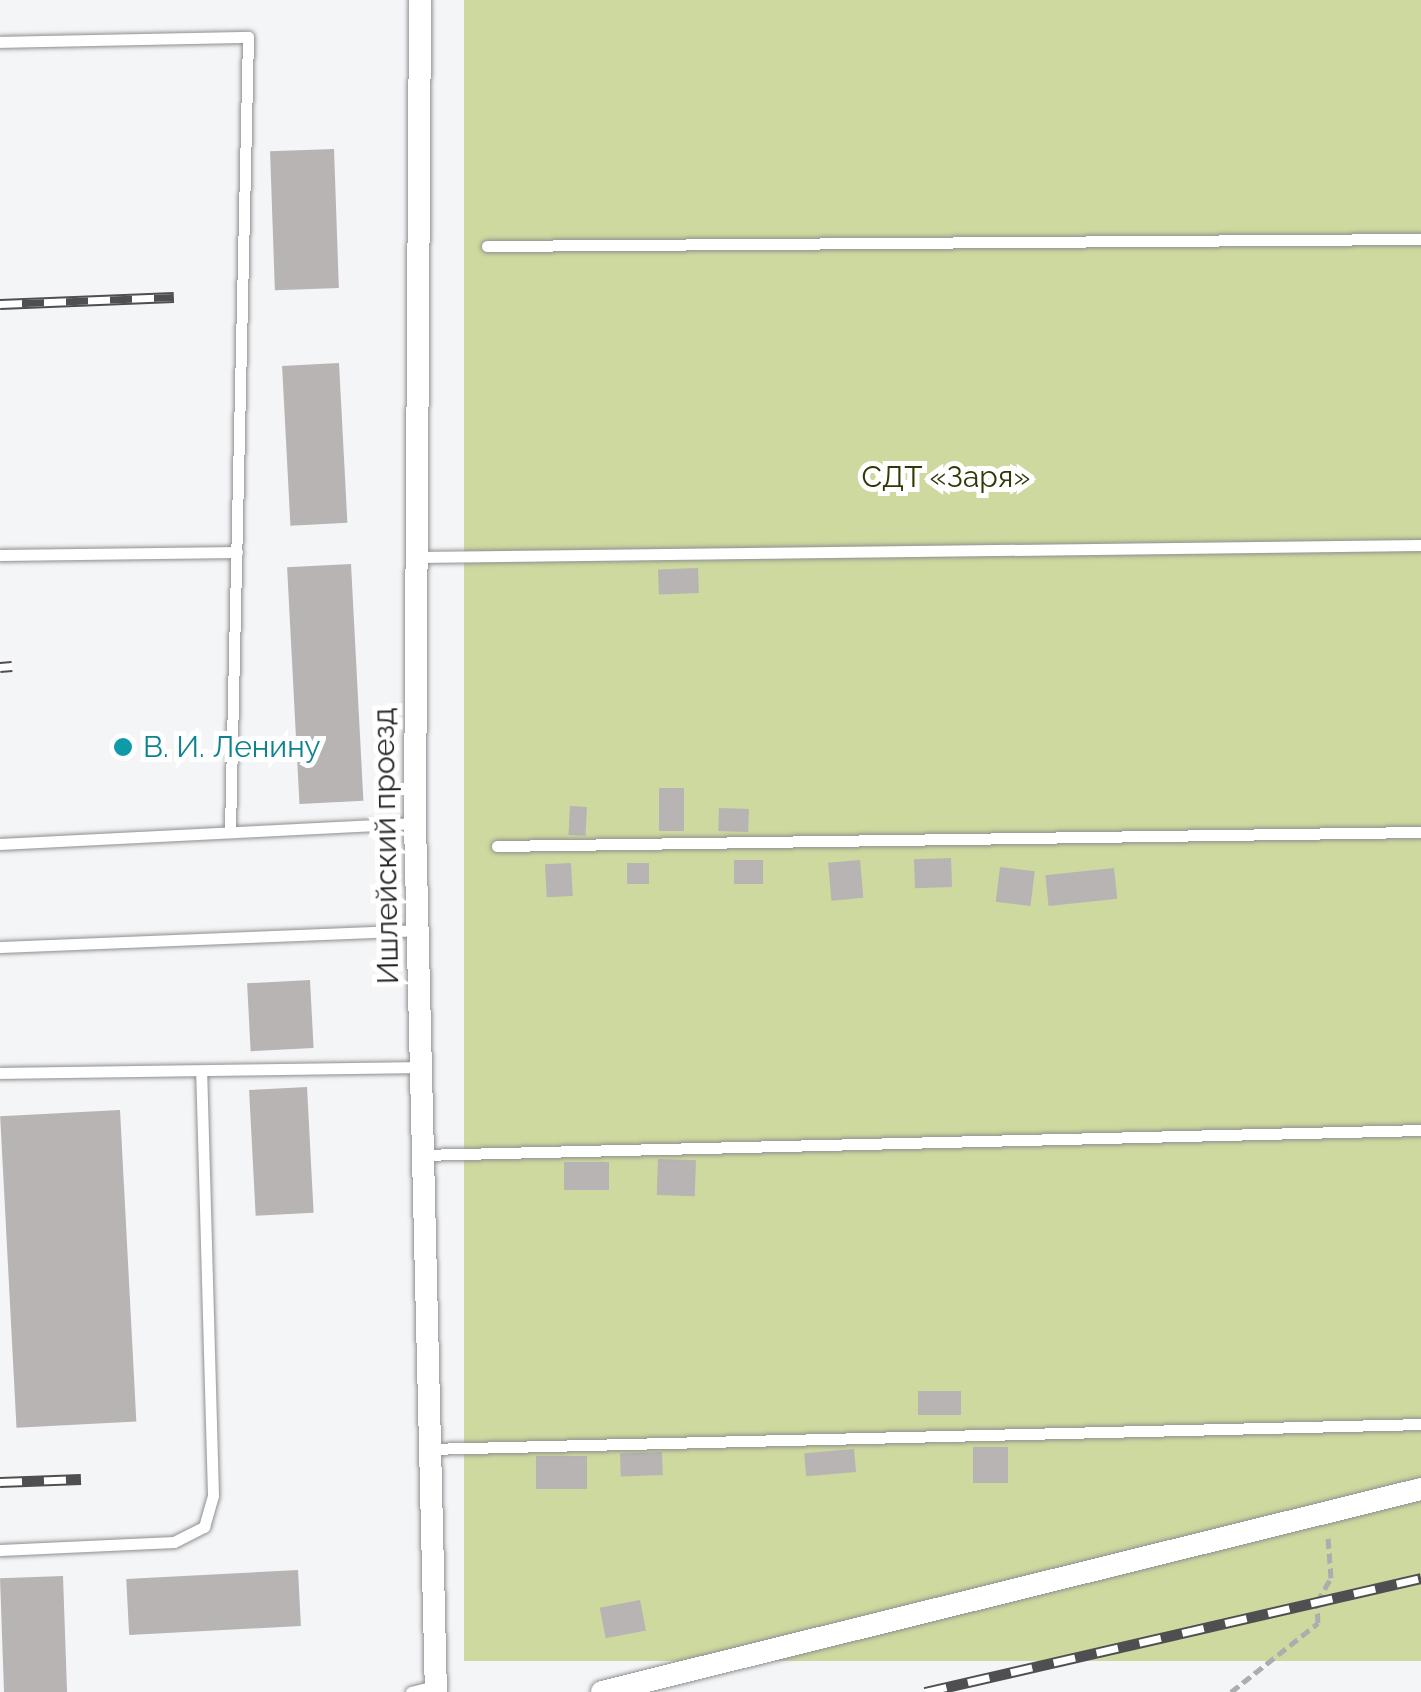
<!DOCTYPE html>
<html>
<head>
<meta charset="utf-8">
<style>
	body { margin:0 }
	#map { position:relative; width:1421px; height:1692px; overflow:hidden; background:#f4f5f7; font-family:Raleway,sans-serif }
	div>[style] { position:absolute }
	.green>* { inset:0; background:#cdd99e; transform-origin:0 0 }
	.building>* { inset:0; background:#b7b4b3; transform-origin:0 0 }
	.path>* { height:5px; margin-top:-2.5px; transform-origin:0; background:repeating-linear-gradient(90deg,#acadaf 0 10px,transparent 0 15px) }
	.roads { filter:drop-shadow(0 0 2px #8f8f91) drop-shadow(0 0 2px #8f8f91) }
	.service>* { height:11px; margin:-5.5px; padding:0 5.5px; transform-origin:5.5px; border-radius:5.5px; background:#fff }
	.minor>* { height:22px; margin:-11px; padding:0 11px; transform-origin:11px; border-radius:11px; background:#fff }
	.rail>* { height:11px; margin-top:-5.5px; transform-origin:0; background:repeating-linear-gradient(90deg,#fff 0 22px,#4f4f51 0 44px); box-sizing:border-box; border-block:2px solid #4f4f51 }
	.dots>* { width:28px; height:28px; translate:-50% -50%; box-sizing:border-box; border:5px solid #fff; border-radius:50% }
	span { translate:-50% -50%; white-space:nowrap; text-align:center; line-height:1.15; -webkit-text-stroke:10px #fff; paint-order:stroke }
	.park-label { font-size:30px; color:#313806 }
	.culture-label { font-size:30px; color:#0d838f }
	.left { translate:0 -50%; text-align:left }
	.street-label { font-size:30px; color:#242425 }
</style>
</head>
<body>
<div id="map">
	<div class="green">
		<i style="left:464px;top:0;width:957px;height:1661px"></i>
	</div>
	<div class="building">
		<i style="left:334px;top:149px;width:139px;height:64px;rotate:88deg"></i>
		<i style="left:339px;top:363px;width:160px;height:57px;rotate:87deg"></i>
		<i style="left:351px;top:564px;width:237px;height:64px;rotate:87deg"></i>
		<i style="left:698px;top:568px;width:25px;height:40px;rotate:88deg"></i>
		<i style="left:659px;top:788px;width:25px;height:43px"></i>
		<i style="left:570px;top:806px;width:17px;height:29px;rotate:3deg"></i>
		<i style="left:719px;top:808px;width:30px;height:23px;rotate:2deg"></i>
		<i style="left:951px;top:858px;width:29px;height:37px;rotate:88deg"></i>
		<i style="left:734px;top:860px;width:29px;height:24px"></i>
		<i style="left:860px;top:860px;width:38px;height:32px;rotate:85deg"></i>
		<i style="left:571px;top:863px;width:33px;height:26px;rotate:87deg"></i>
		<i style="left:627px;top:863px;width:22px;height:21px"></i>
		<i style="left:1000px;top:867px;width:35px;height:35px;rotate:7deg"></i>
		<i style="left:1114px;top:868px;width:31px;height:69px;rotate:84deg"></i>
		<i style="left:310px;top:980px;width:68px;height:63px;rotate:87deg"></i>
		<i style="left:307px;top:1087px;width:126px;height:58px;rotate:87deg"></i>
		<i style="left:120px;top:1110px;width:312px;height:120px;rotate:87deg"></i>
		<i style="left:658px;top:1159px;width:38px;height:36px;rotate:2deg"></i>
		<i style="left:564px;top:1162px;width:45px;height:28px"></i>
		<i style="left:961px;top:1391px;width:24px;height:43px;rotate:90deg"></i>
		<i style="left:973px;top:1447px;width:35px;height:36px"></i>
		<i style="left:854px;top:1449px;width:23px;height:50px;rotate:85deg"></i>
		<i style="left:662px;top:1452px;width:23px;height:42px;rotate:88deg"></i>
		<i style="left:536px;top:1456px;width:51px;height:33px"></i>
		<i style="left:298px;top:1570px;width:56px;height:172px;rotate:87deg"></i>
		<i style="left:63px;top:1576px;width:116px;height:63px;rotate:88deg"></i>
		<i style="left:640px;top:1600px;width:31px;height:41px;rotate:79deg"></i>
	</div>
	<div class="path">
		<i style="left:1231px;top:1692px;width:111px;rotate:-38.4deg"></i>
		<i style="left:1318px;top:1623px;width:21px;rotate:-93deg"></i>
		<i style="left:1317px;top:1602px;width:28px;rotate:-60deg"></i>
		<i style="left:1331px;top:1578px;width:41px;rotate:-94.2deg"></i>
	</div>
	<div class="roads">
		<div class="service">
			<i style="left:0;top:42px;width:248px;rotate:-1.2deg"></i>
			<i style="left:248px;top:37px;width:795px;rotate:91.3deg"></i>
			<i style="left:487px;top:246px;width:934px;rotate:-0.43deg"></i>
			<i style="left:0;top:555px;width:237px;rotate:-0.7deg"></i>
			<i style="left:415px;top:557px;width:1006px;rotate:-0.68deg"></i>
			<i style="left:0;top:844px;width:416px;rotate:-2.9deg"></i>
			<i style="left:497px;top:846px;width:924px;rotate:-0.87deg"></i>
			<i style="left:0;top:947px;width:417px;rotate:-2.3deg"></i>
			<i style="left:0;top:1073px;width:419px;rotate:-0.8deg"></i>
			<i style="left:421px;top:1155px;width:1000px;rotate:-1.43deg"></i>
			<i style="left:428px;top:1449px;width:993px;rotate:-1.44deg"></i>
			<i style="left:0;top:1550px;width:174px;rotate:-2.6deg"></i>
			<i style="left:174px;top:1542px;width:34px;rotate:-27deg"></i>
			<i style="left:204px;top:1527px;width:33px;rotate:-74deg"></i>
			<i style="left:213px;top:1495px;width:421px;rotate:-91.6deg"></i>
			<i style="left:411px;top:1692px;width:25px;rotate:-14deg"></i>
		</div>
		<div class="minor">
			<i style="left:420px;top:0;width:823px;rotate:90.35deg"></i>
			<i style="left:415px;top:823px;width:869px;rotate:88.62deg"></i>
			<i style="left:602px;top:1692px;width:844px;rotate:-13.92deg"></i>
		</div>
	</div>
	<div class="rail">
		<i style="left:0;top:304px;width:174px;rotate:-2.3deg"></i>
		<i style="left:0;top:667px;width:12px;rotate:-5deg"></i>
		<i style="left:0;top:1482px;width:81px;rotate:-2.1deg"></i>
		<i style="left:925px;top:1692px;width:509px;rotate:-12.94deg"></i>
	</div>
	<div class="dots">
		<i style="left:123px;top:747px;background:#0f9aa8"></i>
	</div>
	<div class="park-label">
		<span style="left:946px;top:477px">СДТ «Заря»</span>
	</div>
	<div class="culture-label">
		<span class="left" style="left:143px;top:747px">В. И. Ленину</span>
	</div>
	<div class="street-label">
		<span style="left:386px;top:846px;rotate:-91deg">Ишлейский проезд</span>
	</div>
</div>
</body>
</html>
